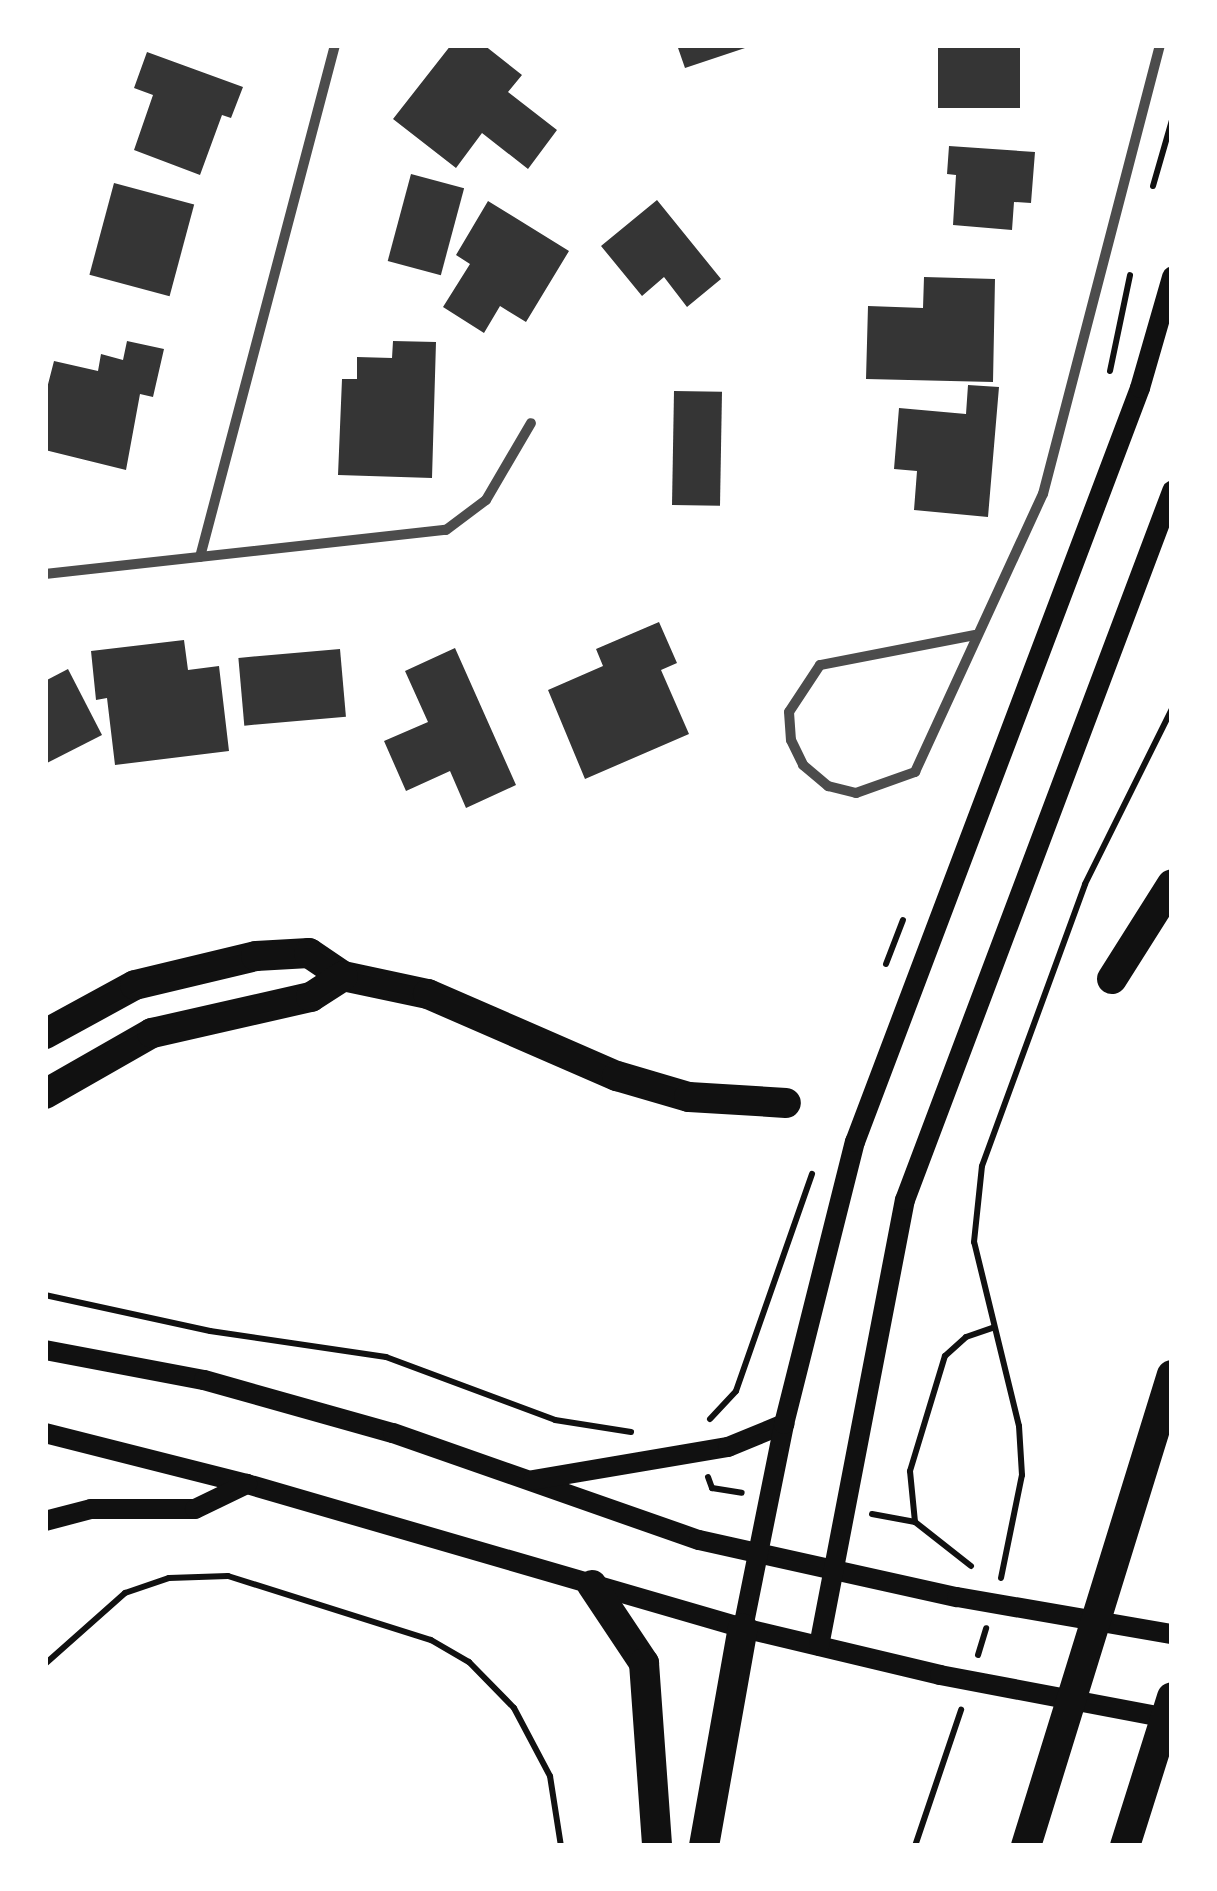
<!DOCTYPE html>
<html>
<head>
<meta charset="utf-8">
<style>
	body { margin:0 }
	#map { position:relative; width:1217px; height:1891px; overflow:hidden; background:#fff; font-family:Roboto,sans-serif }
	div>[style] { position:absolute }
	.building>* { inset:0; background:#353535; transform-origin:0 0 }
	.path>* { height:6px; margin:-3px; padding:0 3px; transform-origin:3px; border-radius:3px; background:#111 }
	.minor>* { height:10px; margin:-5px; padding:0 5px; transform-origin:5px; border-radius:5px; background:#4c4c4c }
	.secondary>* { height:20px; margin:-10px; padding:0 10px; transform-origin:10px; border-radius:10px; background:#111 }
	.motorway>* { height:30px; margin:-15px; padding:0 15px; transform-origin:15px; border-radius:15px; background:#111 }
	span { translate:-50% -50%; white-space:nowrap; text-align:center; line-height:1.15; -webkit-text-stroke:8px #fff; paint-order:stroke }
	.frame { position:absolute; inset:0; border:48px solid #fff; pointer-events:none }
</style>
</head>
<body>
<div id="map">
	<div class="building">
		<i style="clip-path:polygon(451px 45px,484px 45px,522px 75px,508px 92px,557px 130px,528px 169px,482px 133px,456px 168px,393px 119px)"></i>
		<i style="clip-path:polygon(677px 45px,750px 45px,751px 46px,685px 68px)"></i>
		<i style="left:938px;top:45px;width:82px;height:63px"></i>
		<i style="clip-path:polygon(147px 52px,243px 87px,231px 118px,222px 115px,200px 175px,134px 150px,153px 95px,134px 88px)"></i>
		<i style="clip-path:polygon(949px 146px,1035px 152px,1031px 203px,1014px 202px,1012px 230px,953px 225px,956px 175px,947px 174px)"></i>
		<i style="left:411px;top:174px;width:55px;height:90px;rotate:15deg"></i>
		<i style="left:114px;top:183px;width:83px;height:95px;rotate:15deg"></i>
		<i style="clip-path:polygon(657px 200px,721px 279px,687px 307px,664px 277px,642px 296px,601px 246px)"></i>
		<i style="clip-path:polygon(488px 201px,569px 251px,526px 322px,500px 306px,484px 333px,443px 307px,470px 264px,456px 255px)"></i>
		<i style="clip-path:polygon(924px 277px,995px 279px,993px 382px,866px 379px,868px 306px,923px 308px)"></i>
		<i style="clip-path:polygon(127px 341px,164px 349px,153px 397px,140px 394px,126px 470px,45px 450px,45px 396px,54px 361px,98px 371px,101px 354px,123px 360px)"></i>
		<i style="clip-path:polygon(393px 341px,436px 342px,432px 478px,338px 475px,342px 379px,357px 379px,357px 357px,392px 358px)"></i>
		<i style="clip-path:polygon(968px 385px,999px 387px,988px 517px,914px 510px,917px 471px,894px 469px,899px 408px,966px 414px)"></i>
		<i style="left:674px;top:391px;width:48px;height:114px;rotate:1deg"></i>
		<i style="clip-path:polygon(659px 622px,677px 663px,661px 670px,689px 734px,585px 779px,548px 690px,603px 666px,596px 649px)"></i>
		<i style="clip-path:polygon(184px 640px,188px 670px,219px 666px,229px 751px,115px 765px,107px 698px,96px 700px,91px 651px)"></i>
		<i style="clip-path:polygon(455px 648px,516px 785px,466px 808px,450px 771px,406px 791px,384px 741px,428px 722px,405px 671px)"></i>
		<i style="left:340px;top:649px;width:68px;height:102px;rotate:85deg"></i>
		<i style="clip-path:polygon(68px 669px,102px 735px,45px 764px,45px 681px)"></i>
	</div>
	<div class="path">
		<i style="left:1153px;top:186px;width:69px;rotate:-73.9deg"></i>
		<i style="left:1110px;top:371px;width:98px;rotate:-78.2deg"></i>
		<i style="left:886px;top:964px;width:47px;rotate:-68.9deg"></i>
		<i style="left:45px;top:1295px;width:169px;rotate:12.3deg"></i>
		<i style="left:210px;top:1331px;width:178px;rotate:8.4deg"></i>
		<i style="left:386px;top:1357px;width:180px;rotate:20.4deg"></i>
		<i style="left:555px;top:1420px;width:77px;rotate:9deg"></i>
		<i style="left:710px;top:1419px;width:38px;rotate:-47deg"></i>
		<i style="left:736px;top:1391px;width:230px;rotate:-70.7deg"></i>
		<i style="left:708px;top:1477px;width:12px;rotate:70deg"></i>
		<i style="left:712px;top:1488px;width:30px;rotate:9deg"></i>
		<i style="left:872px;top:1514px;width:44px;rotate:10.5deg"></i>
		<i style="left:971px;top:1566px;width:71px;rotate:-141.8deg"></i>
		<i style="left:915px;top:1522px;width:51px;rotate:-95.6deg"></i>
		<i style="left:910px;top:1471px;width:120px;rotate:-73.1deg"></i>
		<i style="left:945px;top:1356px;width:28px;rotate:-42deg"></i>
		<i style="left:966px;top:1337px;width:28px;rotate:-19deg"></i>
		<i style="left:1001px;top:1578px;width:105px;rotate:-78.5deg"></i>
		<i style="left:1022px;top:1475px;width:49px;rotate:-93.5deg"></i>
		<i style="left:1019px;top:1426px;width:189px;rotate:-103.7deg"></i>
		<i style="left:974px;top:1242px;width:76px;rotate:-84deg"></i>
		<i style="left:982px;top:1166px;width:300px;rotate:-69.9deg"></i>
		<i style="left:1085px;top:884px;width:195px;rotate:-63.6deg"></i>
		<i style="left:978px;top:1655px;width:28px;rotate:-73deg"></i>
		<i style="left:45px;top:1664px;width:107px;rotate:-41.6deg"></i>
		<i style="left:125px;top:1593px;width:46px;rotate:-18.8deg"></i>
		<i style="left:169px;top:1578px;width:59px;rotate:-1.9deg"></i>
		<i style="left:228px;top:1576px;width:213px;rotate:17.5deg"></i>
		<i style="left:431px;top:1640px;width:44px;rotate:30.1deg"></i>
		<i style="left:469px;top:1662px;width:64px;rotate:45.6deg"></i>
		<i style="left:514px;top:1708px;width:77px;rotate:62.1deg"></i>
		<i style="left:550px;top:1776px;width:71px;rotate:81.1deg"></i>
		<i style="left:915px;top:1846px;width:144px;rotate:-71.3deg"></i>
	</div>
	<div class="minor">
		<i style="left:200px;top:557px;width:529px;rotate:-75.23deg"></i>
		<i style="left:45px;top:574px;width:403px;rotate:-6.3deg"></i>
		<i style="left:446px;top:530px;width:50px;rotate:-36.9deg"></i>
		<i style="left:486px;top:500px;width:89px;rotate:-59.7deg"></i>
		<i style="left:975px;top:635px;width:158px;rotate:169deg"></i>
		<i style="left:820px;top:665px;width:56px;rotate:123.4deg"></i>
		<i style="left:789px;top:712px;width:28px;rotate:86deg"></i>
		<i style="left:791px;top:740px;width:28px;rotate:64deg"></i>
		<i style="left:803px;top:765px;width:33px;rotate:40deg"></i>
		<i style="left:828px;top:786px;width:29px;rotate:14deg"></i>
		<i style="left:856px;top:793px;width:63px;rotate:-19.6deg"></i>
		<i style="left:915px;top:772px;width:306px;rotate:-65.3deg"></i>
		<i style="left:1043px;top:494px;width:464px;rotate:-75.4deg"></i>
	</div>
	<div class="secondary">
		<i style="left:45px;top:1350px;width:162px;rotate:10.7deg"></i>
		<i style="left:204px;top:1380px;width:196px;rotate:15.7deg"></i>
		<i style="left:393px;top:1433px;width:324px;rotate:19.3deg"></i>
		<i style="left:699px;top:1540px;width:264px;rotate:12.5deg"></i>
		<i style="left:957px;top:1597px;width:218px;rotate:9.8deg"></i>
		<i style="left:45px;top:1433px;width:208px;rotate:14.2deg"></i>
		<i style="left:247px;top:1484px;width:516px;rotate:16.19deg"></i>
		<i style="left:743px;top:1628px;width:203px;rotate:13.4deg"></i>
		<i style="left:940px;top:1675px;width:236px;rotate:10.7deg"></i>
		<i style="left:533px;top:1480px;width:198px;rotate:-9.6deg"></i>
		<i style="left:728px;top:1447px;width:61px;rotate:-22.3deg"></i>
		<i style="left:45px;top:1521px;width:48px;rotate:-14.6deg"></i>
		<i style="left:91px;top:1509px;width:104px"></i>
		<i style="left:195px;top:1509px;width:58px;rotate:-25.7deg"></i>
		<i style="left:743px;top:1628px;width:208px;rotate:-78.6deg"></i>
		<i style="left:784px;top:1424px;width:291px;rotate:-75.9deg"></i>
		<i style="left:855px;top:1142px;width:806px;rotate:-69.29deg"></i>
		<i style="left:1140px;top:388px;width:116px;rotate:-73.9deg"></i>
		<i style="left:819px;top:1646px;width:454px;rotate:-79.1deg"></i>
		<i style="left:905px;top:1200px;width:758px;rotate:-69.36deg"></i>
	</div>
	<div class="motorway">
		<i style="left:1112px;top:979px;width:112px;rotate:-57.7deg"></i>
		<i style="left:45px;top:1034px;width:102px;rotate:-28.6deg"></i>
		<i style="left:135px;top:985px;width:124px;rotate:-13.5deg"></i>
		<i style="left:256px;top:956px;width:53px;rotate:-3.2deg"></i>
		<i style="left:309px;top:953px;width:41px;rotate:34.1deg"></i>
		<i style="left:343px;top:976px;width:87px;rotate:12deg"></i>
		<i style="left:428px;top:994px;width:206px;rotate:23.5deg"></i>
		<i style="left:617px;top:1076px;width:75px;rotate:16.3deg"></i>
		<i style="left:689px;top:1097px;width:97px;rotate:3.5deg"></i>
		<i style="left:45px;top:1094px;width:123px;rotate:-29.7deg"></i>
		<i style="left:152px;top:1033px;width:163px;rotate:-12.8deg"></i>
		<i style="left:311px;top:997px;width:38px;rotate:-33deg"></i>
		<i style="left:592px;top:1585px;width:94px;rotate:56.3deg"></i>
		<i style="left:644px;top:1663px;width:183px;rotate:85.9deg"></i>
		<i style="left:704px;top:1846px;width:221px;rotate:-79.9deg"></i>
		<i style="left:1026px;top:1846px;width:493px;rotate:-72.8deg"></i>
		<i style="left:1125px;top:1846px;width:156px;rotate:-72.5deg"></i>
	</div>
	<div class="frame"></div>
</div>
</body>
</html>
